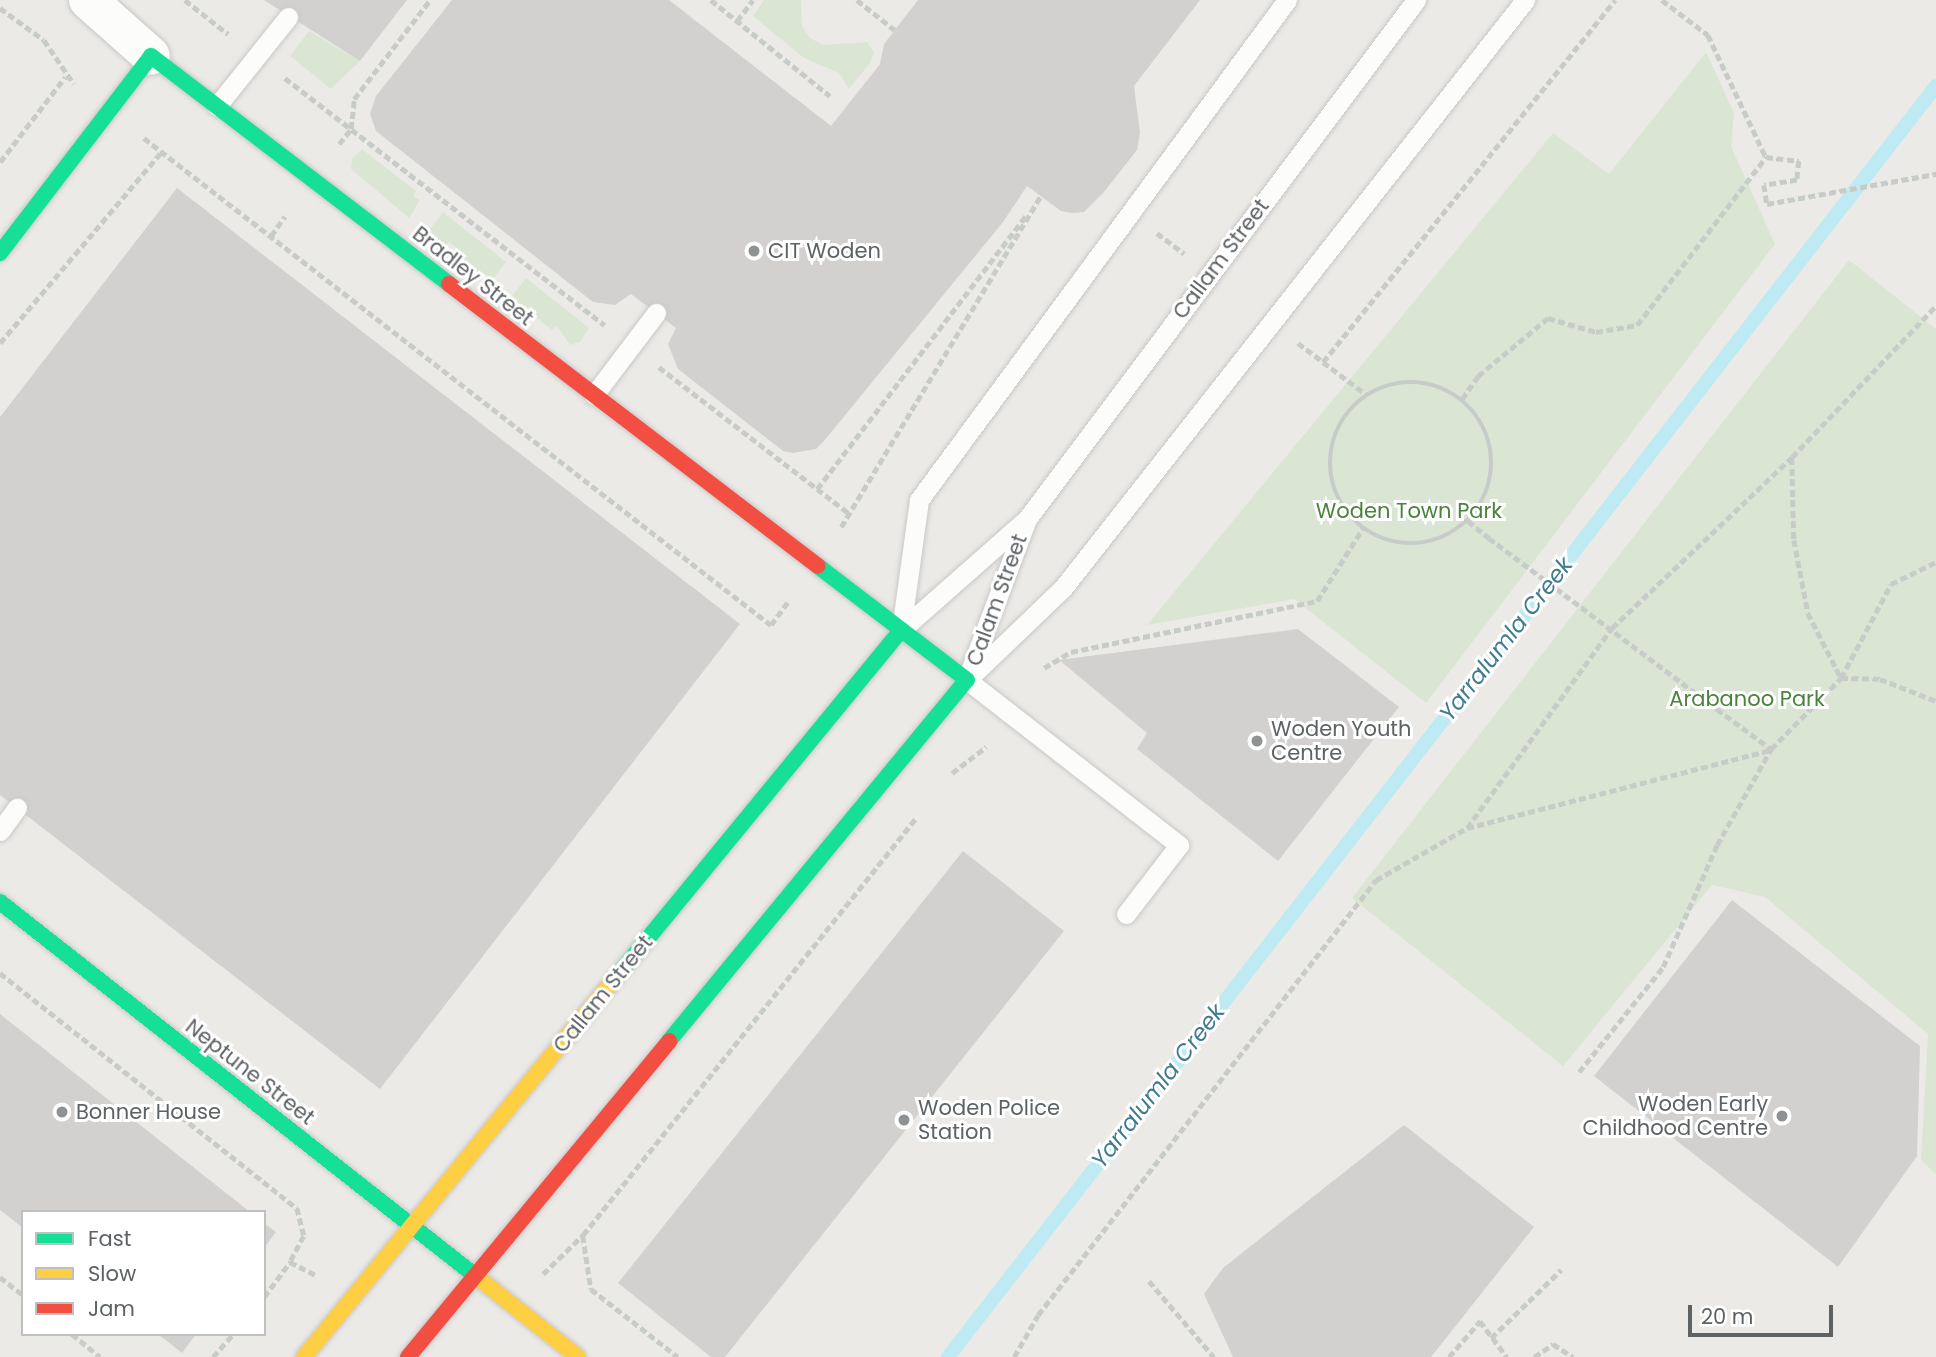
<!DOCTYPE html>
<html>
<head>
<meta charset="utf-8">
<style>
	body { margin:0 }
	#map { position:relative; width:1936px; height:1357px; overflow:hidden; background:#eceae7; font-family:Poppins,sans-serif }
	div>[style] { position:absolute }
	.green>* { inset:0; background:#dae6d3 }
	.stream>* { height:14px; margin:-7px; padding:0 7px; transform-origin:7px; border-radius:7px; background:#beeaf3 }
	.building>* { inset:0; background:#d3d1d0 }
	.path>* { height:4.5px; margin-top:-2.25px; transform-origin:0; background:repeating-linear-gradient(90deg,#c8ccc9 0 7px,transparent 0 10.5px) }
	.path>.ring { margin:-2.25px; padding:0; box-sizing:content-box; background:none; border:4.5px solid #c8ccc9; border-radius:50% }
	.roads { filter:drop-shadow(0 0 2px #c8c8c7) drop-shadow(0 0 2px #c8c8c7) }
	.lane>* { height:19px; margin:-9.5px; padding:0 9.5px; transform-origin:9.5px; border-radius:9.5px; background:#fcfcfb }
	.street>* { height:38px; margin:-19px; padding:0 19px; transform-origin:19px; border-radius:19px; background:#fcfcfb }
	.fast>* { height:16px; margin:-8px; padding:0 8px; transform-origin:8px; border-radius:8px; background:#16e098 }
	.slow>* { height:16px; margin:-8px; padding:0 8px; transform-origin:8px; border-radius:8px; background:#ffcf43 }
	.jam>* { height:16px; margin:-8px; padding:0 8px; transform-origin:8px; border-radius:8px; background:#f24e42 }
	.path-bridge>* { height:4.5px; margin-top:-2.25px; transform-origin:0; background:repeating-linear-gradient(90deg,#c8ccc9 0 7px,transparent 0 10.5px) }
	.dots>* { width:19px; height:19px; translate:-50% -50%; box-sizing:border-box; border:4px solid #fff; border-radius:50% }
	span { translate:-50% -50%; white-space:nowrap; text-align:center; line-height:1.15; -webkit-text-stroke:6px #fff; paint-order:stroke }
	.poi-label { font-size:21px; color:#5d6264 }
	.left { translate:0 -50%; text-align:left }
	.right { translate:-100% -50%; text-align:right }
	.street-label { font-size:21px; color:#5d6264 }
	.park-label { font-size:21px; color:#4b833c }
	.water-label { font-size:23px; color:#407b90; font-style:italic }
	.legend { position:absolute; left:21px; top:1210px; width:245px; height:126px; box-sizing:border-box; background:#fff; border:2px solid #bec0c1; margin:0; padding:9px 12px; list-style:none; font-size:21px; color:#5d6264 }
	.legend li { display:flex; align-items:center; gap:14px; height:35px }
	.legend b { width:35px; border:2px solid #bec0c1 }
	.scale { position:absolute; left:1688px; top:1305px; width:145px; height:32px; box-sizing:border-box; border:4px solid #5d6264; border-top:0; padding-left:9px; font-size:21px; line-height:24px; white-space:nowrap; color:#5d6264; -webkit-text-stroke:5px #fff; paint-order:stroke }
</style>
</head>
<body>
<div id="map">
	<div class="green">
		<i style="clip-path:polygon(764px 0,801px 0,802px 26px,810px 38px,823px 45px,867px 42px,874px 53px,870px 63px,849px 89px,839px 73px,804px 58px,753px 16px)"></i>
		<i style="clip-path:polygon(309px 31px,360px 61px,331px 89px,290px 56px)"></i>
		<i style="clip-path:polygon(1706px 52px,1734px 113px,1731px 146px,1775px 244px,1426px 703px,1294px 599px,1147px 625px,1553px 133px,1609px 174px)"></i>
		<i style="clip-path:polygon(362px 149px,416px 191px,413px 196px,420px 200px,409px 218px,351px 169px,352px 159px)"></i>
		<i style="clip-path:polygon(443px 212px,506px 262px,490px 282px,455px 254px,458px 249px,449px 242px,445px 247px,427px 233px)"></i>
		<i style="clip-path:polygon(1849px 260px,1936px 329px,1936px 1174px,1921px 1160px,1928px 1034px,1765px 897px,1712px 885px,1563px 1066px,1352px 898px)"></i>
		<i style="clip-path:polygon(526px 278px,589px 328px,580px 342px,570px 345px,557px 326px,552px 330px,511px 297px)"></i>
	</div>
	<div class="stream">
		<i style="left:948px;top:1357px;width:1610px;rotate:-52.14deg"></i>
	</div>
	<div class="building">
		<i style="clip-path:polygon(264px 0,407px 0,360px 61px)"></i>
		<i style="clip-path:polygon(452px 0,669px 0,831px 126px,880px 64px,884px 44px,918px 0,1200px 0,1134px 86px,1140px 133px,1137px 150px,1104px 192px,1084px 212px,1072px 213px,1061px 211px,1027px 186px,1003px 222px,824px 441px,816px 449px,793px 453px,783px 451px,678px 369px,668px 344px,676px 328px,631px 294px,615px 305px,593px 302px,376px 131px,370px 114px,376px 96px)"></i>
		<i style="clip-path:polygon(177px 188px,740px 624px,380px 1089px,0 795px,0 417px)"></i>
		<i style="clip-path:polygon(1298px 629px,1399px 707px,1278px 861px,1137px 749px,1147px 733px,1059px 660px)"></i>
		<i style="clip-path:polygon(963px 851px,1064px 931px,725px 1357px,711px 1357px,618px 1283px)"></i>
		<i style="clip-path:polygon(1732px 900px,1920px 1046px,1917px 1156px,1838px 1267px,1594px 1076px)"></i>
		<i style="clip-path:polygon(0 1014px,250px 1212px,23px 1212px,23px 1228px,0 1210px)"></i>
		<i style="clip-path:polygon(1404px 1125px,1534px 1227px,1431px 1357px,1233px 1357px,1204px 1294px,1223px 1268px)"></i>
		<i style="clip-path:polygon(264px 1223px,276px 1232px,264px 1248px)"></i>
		<i style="clip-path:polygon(158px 1334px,196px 1334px,182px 1353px)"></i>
	</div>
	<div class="path">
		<i style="left:185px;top:0;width:55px;rotate:38.3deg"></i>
		<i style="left:711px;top:0;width:153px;rotate:38.9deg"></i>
		<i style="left:857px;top:0;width:48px;rotate:38.3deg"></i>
		<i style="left:1662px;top:0;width:58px;rotate:37.3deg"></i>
		<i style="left:1708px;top:35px;width:135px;rotate:64.6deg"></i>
		<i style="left:0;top:8px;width:54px;rotate:36deg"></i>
		<i style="left:44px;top:40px;width:53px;rotate:55.7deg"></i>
		<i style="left:737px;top:21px;width:26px;rotate:-53deg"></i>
		<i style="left:285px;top:78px;width:404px;rotate:37.7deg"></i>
		<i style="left:144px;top:138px;width:794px;rotate:37.84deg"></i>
		<i style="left:771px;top:625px;width:31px;rotate:-54deg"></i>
		<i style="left:339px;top:144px;width:19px;rotate:-51deg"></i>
		<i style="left:351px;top:129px;width:30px;rotate:-84deg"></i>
		<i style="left:354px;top:99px;width:125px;rotate:-52.5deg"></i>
		<i style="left:1766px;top:157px;width:33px;rotate:7deg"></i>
		<i style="left:1799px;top:161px;width:19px;rotate:96deg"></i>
		<i style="left:1797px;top:180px;width:33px;rotate:171deg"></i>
		<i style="left:1764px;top:185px;width:19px;rotate:81deg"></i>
		<i style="left:1767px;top:204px;width:172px;rotate:-10.1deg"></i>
		<i style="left:0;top:162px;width:107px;rotate:-52.6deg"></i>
		<i style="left:1157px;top:233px;width:34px;rotate:37deg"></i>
		<i style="left:271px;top:236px;width:24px;rotate:-55deg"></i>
		<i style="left:0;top:343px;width:251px;rotate:-49.8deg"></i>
		<i style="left:1298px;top:343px;width:31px;rotate:37deg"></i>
		<i style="left:1323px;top:362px;width:465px;rotate:-51.1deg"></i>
		<i style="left:1323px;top:362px;width:55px;rotate:36.9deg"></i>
		<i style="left:659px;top:367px;width:241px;rotate:37.6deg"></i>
		<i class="ring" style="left:1330px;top:382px;width:157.5px;height:157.5px"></i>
		<i style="left:1462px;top:399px;width:28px;rotate:-55deg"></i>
		<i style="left:1478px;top:376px;width:91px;rotate:-39.6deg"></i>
		<i style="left:1548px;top:318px;width:50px;rotate:16.3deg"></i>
		<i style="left:1596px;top:332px;width:42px;rotate:-9.7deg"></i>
		<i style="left:1637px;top:325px;width:212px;rotate:-52.5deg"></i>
		<i style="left:1792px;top:458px;width:82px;rotate:88.6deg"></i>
		<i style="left:1794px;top:540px;width:74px;rotate:79.1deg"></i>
		<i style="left:1808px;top:613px;width:73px;rotate:63.1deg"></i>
		<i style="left:1841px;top:678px;width:39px;rotate:1deg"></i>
		<i style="left:1880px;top:679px;width:60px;rotate:21.4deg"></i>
		<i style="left:817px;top:489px;width:346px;rotate:-52.6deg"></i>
		<i style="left:1468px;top:521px;width:27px;rotate:39deg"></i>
		<i style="left:841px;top:527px;width:387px;rotate:-58.9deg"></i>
		<i style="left:1044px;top:668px;width:31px;rotate:-31deg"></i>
		<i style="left:1071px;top:652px;width:251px;rotate:-11.7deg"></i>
		<i style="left:1317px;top:601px;width:86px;rotate:-57.8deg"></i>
		<i style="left:1717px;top:709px;width:67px;rotate:36.5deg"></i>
		<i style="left:952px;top:773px;width:43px;rotate:-37.4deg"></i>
		<i style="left:1467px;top:828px;width:313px;rotate:-14.4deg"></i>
		<i style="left:0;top:973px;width:379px;rotate:38.4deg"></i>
		<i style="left:297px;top:1208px;width:29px;rotate:76deg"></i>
		<i style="left:304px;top:1236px;width:30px;rotate:118deg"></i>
		<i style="left:290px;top:1262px;width:28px;rotate:27deg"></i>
		<i style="left:1579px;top:1072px;width:134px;rotate:-51.3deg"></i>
		<i style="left:1663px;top:967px;width:133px;rotate:-66.1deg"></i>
		<i style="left:1717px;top:845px;width:110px;rotate:-60.6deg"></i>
		<i style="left:1771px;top:749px;width:100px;rotate:-45.4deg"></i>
		<i style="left:1841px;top:678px;width:106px;rotate:-62deg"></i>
		<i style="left:1891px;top:584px;width:50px;rotate:-26.1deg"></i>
		<i style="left:583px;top:1236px;width:54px;rotate:81.4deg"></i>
		<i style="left:591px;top:1289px;width:110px;rotate:38deg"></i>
		<i style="left:543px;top:1274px;width:56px;rotate:-44.3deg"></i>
		<i style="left:583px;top:1235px;width:534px;rotate:-51.39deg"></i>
		<i style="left:0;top:1277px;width:29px;rotate:38deg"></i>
		<i style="left:1149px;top:1281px;width:100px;rotate:49.5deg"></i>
		<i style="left:264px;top:1297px;width:44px;rotate:-53.4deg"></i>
		<i style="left:72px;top:1334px;width:36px;rotate:39deg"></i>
		<i style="left:1491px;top:1338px;width:98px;rotate:-44.2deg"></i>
		<i style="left:213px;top:1357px;width:30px;rotate:-49deg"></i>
		<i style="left:1014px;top:1357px;width:48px;rotate:-60.3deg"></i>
		<i style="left:1038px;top:1315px;width:551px;rotate:-52.15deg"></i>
		<i style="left:1376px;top:880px;width:105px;rotate:-29.7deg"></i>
		<i style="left:1467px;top:828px;width:247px;rotate:-54.1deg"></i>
		<i style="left:1612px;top:628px;width:248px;rotate:-43.5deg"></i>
		<i style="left:1792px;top:457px;width:209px;rotate:-46.4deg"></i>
		<i style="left:1449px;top:1357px;width:48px;rotate:-49.3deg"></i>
		<i style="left:1480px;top:1321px;width:45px;rotate:53.1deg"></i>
		<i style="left:1534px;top:1357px;width:23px;rotate:-34deg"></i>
		<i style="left:1553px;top:1344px;width:24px;rotate:33deg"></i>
	</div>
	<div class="roads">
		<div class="lane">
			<i style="left:217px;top:106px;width:114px;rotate:-51.4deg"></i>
			<i style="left:594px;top:395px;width:103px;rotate:-52.9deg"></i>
			<i style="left:1027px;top:519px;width:649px;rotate:-53.15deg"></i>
			<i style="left:901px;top:630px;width:131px;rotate:-82.1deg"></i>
			<i style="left:919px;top:500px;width:621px;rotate:-53.65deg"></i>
			<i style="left:901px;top:630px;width:168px;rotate:-41.4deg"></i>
			<i style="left:1027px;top:519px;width:168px;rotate:110.6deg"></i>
			<i style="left:967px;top:680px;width:133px;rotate:-43.8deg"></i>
			<i style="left:1063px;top:588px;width:748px;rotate:-51.84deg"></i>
			<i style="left:967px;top:680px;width:269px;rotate:37.9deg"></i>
			<i style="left:1179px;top:845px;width:87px;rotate:127.5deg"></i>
			<i style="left:0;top:831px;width:29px;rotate:-54deg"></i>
		</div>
		<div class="street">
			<i style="left:88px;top:0;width:84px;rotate:41.6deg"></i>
		</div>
		<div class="fast">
			<i style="left:0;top:253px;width:248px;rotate:-52.5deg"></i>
			<i style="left:151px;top:56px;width:375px;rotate:37.4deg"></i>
			<i style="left:0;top:902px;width:613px;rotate:38.18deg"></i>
			<i style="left:617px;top:976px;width:448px;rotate:-50.6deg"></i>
			<i style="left:669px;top:1041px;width:468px;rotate:-50.5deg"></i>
			<i style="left:967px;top:680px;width:188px;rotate:-142.6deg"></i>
		</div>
		<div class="slow">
			<i style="left:482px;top:1281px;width:122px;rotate:38.4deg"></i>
			<i style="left:304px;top:1357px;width:493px;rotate:-50.6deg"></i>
		</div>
		<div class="jam">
			<i style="left:449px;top:284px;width:464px;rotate:37.4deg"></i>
			<i style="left:408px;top:1357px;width:410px;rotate:-50.4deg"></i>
		</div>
	</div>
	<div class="path-bridge">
		<i style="left:1489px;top:538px;width:285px;rotate:36.9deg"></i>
	</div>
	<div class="dots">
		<i style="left:754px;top:251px;background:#8f9292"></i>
		<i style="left:1257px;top:741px;background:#8f9292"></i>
		<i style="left:62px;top:1112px;background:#8f9292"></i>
		<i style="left:1782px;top:1116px;background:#8f9292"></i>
		<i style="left:904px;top:1120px;background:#8f9292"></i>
	</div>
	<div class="poi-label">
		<span class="left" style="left:768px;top:251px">CIT Woden</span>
		<span class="left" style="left:1271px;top:741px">Woden Youth<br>Centre</span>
		<span class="right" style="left:1768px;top:1116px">Woden Early<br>Childhood Centre</span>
		<span class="left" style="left:918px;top:1120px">Woden Police<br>Station</span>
		<span class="left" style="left:76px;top:1112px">Bonner House</span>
	</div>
	<div class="street-label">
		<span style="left:1221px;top:259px;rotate:-53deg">Callam Street</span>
		<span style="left:473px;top:276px;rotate:38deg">Bradley Street</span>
		<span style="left:997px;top:600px;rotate:-70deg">Calam Street</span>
		<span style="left:603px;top:994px;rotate:-51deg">Callam Street</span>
		<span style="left:250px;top:1072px;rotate:38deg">Neptune Street</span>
	</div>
	<div class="park-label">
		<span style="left:1409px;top:511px">Woden Town Park</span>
		<span style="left:1747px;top:699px">Arabanoo Park</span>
	</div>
	<div class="water-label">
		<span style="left:1506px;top:639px;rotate:-52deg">Yarralumla Creek</span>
		<span style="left:1158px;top:1086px;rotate:-52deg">Yarralumla Creek</span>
	</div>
	<ul class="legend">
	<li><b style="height:9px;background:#16e098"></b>Fast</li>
	<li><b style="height:9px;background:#ffcf43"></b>Slow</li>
	<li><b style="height:9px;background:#f24e42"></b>Jam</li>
	</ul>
	<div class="scale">20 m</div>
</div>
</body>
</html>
